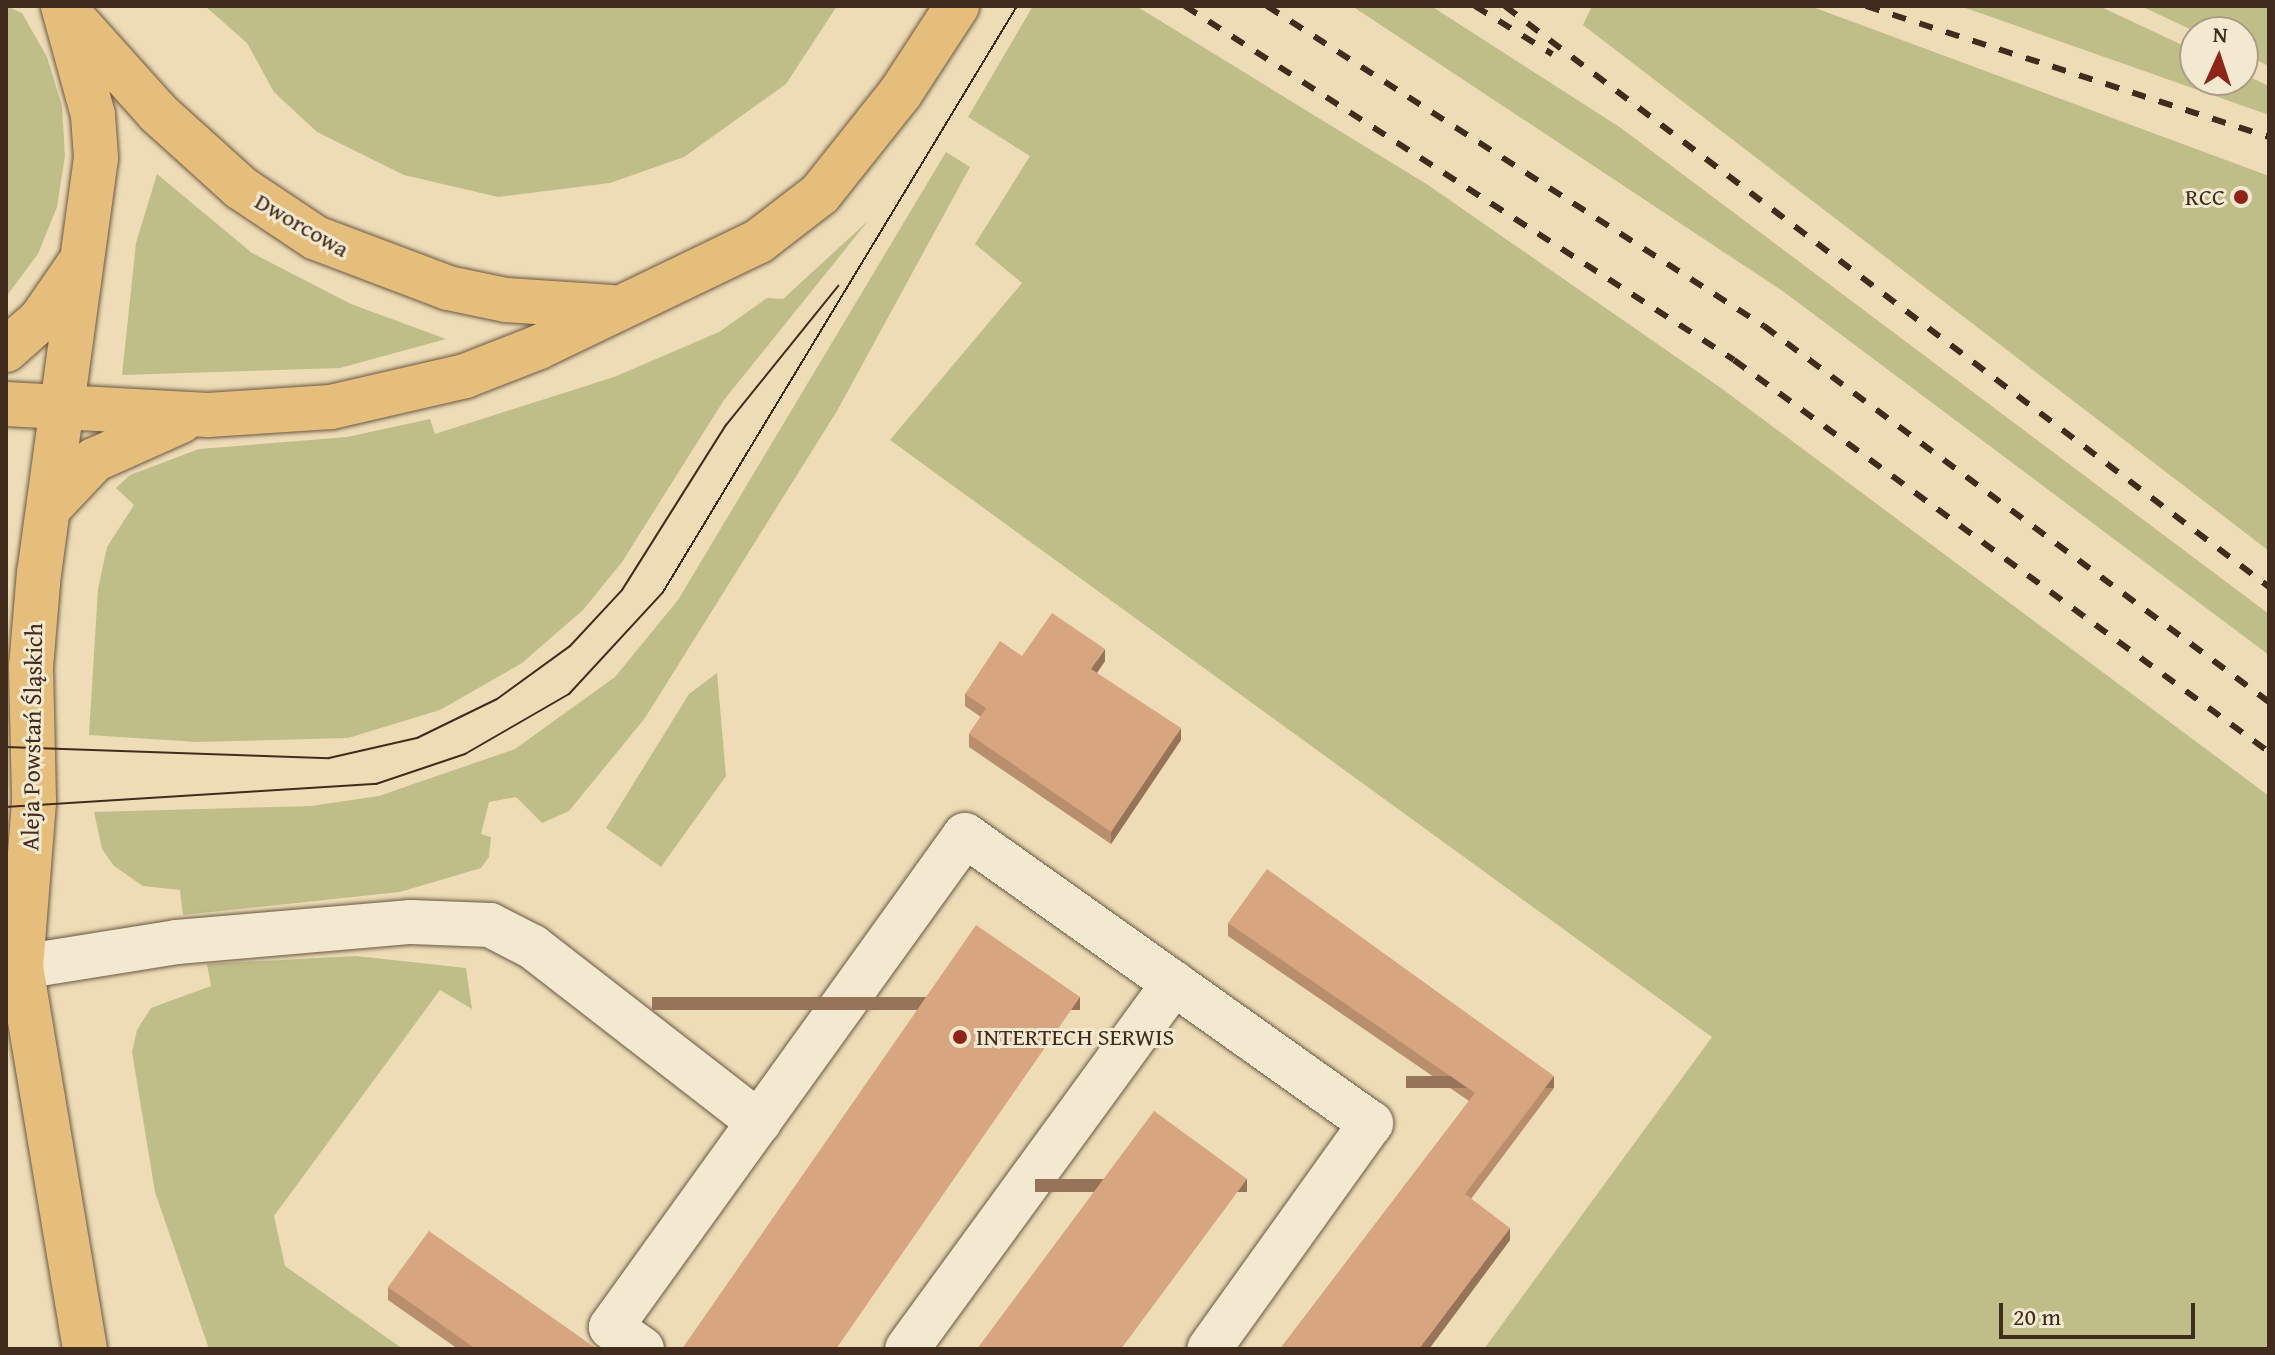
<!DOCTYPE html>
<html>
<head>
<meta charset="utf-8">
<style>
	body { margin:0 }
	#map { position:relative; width:2275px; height:1355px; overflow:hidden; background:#eddcb6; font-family:"Gentium Book Plus",serif }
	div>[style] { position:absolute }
	.green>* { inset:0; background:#bfbe89 }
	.roads { filter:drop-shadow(0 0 2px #6b5742) drop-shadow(0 0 2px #6b5742) }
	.minor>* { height:44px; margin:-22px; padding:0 22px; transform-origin:22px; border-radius:22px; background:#f3e8d0 }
	.major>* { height:44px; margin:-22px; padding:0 22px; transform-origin:22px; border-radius:22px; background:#e6be7b }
	.tram>* { height:2px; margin:-1px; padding:0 1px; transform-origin:1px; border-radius:1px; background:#402b1c }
	.rail>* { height:6px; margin-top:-3px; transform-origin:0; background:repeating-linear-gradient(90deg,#402b1c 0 14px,transparent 0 28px) }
	.wall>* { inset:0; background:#b98e6d }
	.shaded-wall>* { inset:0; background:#967459; transform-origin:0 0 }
	.building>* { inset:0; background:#d7a57f }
	.dots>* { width:22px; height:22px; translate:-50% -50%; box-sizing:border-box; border:4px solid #f3e8d0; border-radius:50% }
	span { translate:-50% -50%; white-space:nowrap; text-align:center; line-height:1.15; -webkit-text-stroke:6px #f3e8d0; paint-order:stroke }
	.poi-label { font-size:24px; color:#402b1c }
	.right { translate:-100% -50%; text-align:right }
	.left { translate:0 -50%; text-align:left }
	.street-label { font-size:24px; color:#402b1c }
	.frame { position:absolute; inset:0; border:8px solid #402b1c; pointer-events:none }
	.north { position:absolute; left:2179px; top:16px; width:80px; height:80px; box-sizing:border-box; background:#f3e8d0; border:2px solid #ab9c88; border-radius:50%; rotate:3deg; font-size:22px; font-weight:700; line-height:32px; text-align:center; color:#402b1c }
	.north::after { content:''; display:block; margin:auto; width:28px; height:36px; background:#8f2418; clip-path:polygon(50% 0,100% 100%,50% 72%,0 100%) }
	.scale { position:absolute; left:1999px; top:1303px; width:196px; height:36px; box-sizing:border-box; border:4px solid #402b1c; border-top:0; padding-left:10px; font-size:24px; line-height:28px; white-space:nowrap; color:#402b1c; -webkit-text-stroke:6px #f3e8d0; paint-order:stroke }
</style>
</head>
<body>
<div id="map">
	<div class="green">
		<i style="clip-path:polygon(6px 6px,22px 13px,47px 57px,62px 106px,65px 156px,57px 207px,38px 254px,6px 297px)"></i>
		<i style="clip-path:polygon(205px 6px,837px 6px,786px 84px,684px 157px,610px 183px,498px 197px,404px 175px,317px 132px,274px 92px,247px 43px)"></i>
		<i style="clip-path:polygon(1033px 6px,1136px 6px,1428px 185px,1721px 388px,2269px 796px,2269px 1349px,1484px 1349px,1712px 1037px,890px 440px,1022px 283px,975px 244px,1030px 156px,968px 117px)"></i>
		<i style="clip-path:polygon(1352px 6px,1431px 6px,1621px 128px,2269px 614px,2269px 655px,1784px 292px)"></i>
		<i style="clip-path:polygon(1592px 6px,1810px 6px,2269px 176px,2269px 551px,1583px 25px)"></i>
		<i style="clip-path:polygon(1960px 6px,2099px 6px,2195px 51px,2195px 80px,2243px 80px,2243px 74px,2269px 86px,2269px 115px)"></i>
		<i style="clip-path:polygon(2141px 6px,2269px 6px,2269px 66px,2243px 54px,2243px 32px,2196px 32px)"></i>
		<i style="clip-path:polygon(946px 152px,970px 167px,837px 411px,645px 718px,569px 811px,542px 823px,516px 797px,489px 802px,481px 834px,491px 837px,489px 857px,481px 868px,400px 892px,183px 915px,180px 890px,143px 886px,114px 866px,102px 849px,94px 812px,311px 806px,379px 796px,515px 749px,615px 677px,678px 600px)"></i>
		<i style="clip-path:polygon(157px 174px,252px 253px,351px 304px,446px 339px,340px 368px,122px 375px,136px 243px)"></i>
		<i style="clip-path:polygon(868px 221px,724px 400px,622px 562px,583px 610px,522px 663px,440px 710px,348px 738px,197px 742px,89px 735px,98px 589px,107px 547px,134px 505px,116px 488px,130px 475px,199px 449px,347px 437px,430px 419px,435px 434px,614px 377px,719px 332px,767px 298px,783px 299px)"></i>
		<i style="clip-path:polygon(717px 673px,726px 776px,661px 867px,606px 828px,689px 694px)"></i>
		<i style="clip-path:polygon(356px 956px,466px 968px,472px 1009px,440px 990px,274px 1216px,285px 1266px,403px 1349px,209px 1349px,155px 1192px,132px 1052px,137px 1030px,151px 1008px,211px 986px,207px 964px)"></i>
	</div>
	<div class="roads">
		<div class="minor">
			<i style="left:21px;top:967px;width:158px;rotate:-9.1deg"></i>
			<i style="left:177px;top:942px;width:235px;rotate:-4.9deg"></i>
			<i style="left:411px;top:922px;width:79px;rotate:2.2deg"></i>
			<i style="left:490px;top:925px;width:48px;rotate:27.1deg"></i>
			<i style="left:533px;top:947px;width:286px;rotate:37.8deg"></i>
			<i style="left:642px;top:1349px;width:38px;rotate:-145deg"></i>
			<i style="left:611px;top:1327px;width:606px;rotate:-54.26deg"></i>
			<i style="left:965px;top:835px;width:498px;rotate:35.4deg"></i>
			<i style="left:1371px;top:1123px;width:278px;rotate:125.6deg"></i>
			<i style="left:907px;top:1349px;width:453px;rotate:-53.9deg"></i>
		</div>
		<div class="major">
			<i style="left:63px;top:6px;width:113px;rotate:74.6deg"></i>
			<i style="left:93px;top:115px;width:43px;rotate:86deg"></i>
			<i style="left:96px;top:158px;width:418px;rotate:97.8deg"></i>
			<i style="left:39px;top:572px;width:95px;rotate:94.8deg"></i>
			<i style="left:31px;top:667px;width:135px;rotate:88.7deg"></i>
			<i style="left:34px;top:802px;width:166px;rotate:94.5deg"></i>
			<i style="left:21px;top:967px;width:387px;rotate:80.5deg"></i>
			<i style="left:72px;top:17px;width:129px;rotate:48.1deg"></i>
			<i style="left:158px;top:113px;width:112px;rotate:42.1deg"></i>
			<i style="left:241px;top:188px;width:90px;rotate:33.7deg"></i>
			<i style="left:316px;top:238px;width:141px;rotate:20.7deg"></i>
			<i style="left:448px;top:288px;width:59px;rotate:11.7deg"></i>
			<i style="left:506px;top:300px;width:106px;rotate:3.8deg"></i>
			<i style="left:6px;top:350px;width:47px;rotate:-41.5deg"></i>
			<i style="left:41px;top:319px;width:70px;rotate:-55.4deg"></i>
			<i style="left:6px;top:404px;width:202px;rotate:3.1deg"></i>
			<i style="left:208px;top:415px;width:123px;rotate:-3.7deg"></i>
			<i style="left:331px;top:407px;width:138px;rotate:-13deg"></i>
			<i style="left:465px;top:376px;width:79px;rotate:-21.4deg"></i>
			<i style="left:539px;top:347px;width:244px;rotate:-25.7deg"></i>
			<i style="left:759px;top:241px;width:77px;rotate:-37.6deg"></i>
			<i style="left:820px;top:194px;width:130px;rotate:-51.5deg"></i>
			<i style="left:901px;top:92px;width:103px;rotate:-56.9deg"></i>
			<i style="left:49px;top:508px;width:66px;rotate:-46.8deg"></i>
			<i style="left:94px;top:460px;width:95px;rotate:-24.1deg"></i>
		</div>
	</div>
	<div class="tram">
		<i style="left:6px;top:747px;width:323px;rotate:2deg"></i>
		<i style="left:329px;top:758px;width:90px;rotate:-12.8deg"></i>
		<i style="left:417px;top:738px;width:89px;rotate:-26deg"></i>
		<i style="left:497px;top:699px;width:90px;rotate:-36deg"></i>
		<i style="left:570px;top:646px;width:76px;rotate:-47.1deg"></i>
		<i style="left:622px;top:590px;width:195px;rotate:-57.8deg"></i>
		<i style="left:726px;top:425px;width:179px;rotate:-51.1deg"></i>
		<i style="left:6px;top:807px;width:371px;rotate:-3.6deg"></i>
		<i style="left:376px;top:784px;width:94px;rotate:-18.6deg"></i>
		<i style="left:465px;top:754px;width:120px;rotate:-30deg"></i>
		<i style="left:569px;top:694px;width:139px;rotate:-47.3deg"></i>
		<i style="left:663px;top:592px;width:685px;rotate:-58.86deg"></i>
	</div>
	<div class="rail">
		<i style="left:1185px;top:6px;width:653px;rotate:32.81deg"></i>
		<i style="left:1734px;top:360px;width:663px;rotate:36.23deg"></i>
		<i style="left:1267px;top:6px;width:591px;rotate:32.78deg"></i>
		<i style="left:1764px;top:326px;width:630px;rotate:36.67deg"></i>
		<i style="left:1475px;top:6px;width:91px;rotate:31.9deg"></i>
		<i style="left:1505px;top:6px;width:960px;rotate:37.25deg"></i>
		<i style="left:1866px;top:6px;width:424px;rotate:18deg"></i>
	</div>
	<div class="wall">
		<i style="clip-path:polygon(1022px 656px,1105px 661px,1097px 673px,1181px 740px,1111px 844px,969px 747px,969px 734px,981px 717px,965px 706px,965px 694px)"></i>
		<i style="clip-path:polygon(1228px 923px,1554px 1088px,1471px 1199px,1510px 1240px,1429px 1349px,1280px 1349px,1469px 1101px,1228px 936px)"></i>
		<i style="clip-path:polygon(388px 1287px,597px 1349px,458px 1349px,388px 1300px)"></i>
	</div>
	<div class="shaded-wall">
		<i style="clip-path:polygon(1105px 649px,1105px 661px,1091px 681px,1091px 669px)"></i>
		<i style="clip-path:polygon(1181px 728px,1181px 740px,1111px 844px,1111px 832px)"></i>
		<i style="left:1080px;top:997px;width:13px;height:428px;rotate:90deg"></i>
		<i style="left:1554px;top:1076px;width:12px;height:148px;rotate:90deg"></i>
		<i style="left:1247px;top:1179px;width:13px;height:212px;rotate:90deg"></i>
		<i style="clip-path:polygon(1510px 1228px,1510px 1240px,1429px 1349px,1419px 1349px)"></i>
	</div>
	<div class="building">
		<i style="clip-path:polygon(1052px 613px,1105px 649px,1091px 669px,1181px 728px,1111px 832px,969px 734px,986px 708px,965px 694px,1000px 641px,1022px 656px)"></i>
		<i style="clip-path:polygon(1267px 869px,1554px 1076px,1465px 1194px,1510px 1228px,1419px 1349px,1280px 1349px,1475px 1093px,1228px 923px)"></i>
		<i style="clip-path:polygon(976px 925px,1080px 997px,836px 1349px,682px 1349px)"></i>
		<i style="clip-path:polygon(1154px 1111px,1247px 1179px,1121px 1349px,977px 1349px)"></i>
		<i style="clip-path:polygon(429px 1231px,597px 1349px,476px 1349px,388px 1287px)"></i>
	</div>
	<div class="dots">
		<i style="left:2241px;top:197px;background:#8f2418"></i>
		<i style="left:960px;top:1037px;background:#8f2418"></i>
	</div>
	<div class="poi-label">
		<span class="right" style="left:2225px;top:197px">RCC</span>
		<span class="left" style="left:976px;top:1037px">INTERTECH SERWIS</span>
	</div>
	<div class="street-label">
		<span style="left:302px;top:225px;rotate:30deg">Dworcowa</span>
		<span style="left:32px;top:737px;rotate:-89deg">Aleja Powstań Śląskich</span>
	</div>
	<div class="frame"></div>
	<div class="north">N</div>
	<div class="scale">20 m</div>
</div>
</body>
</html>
